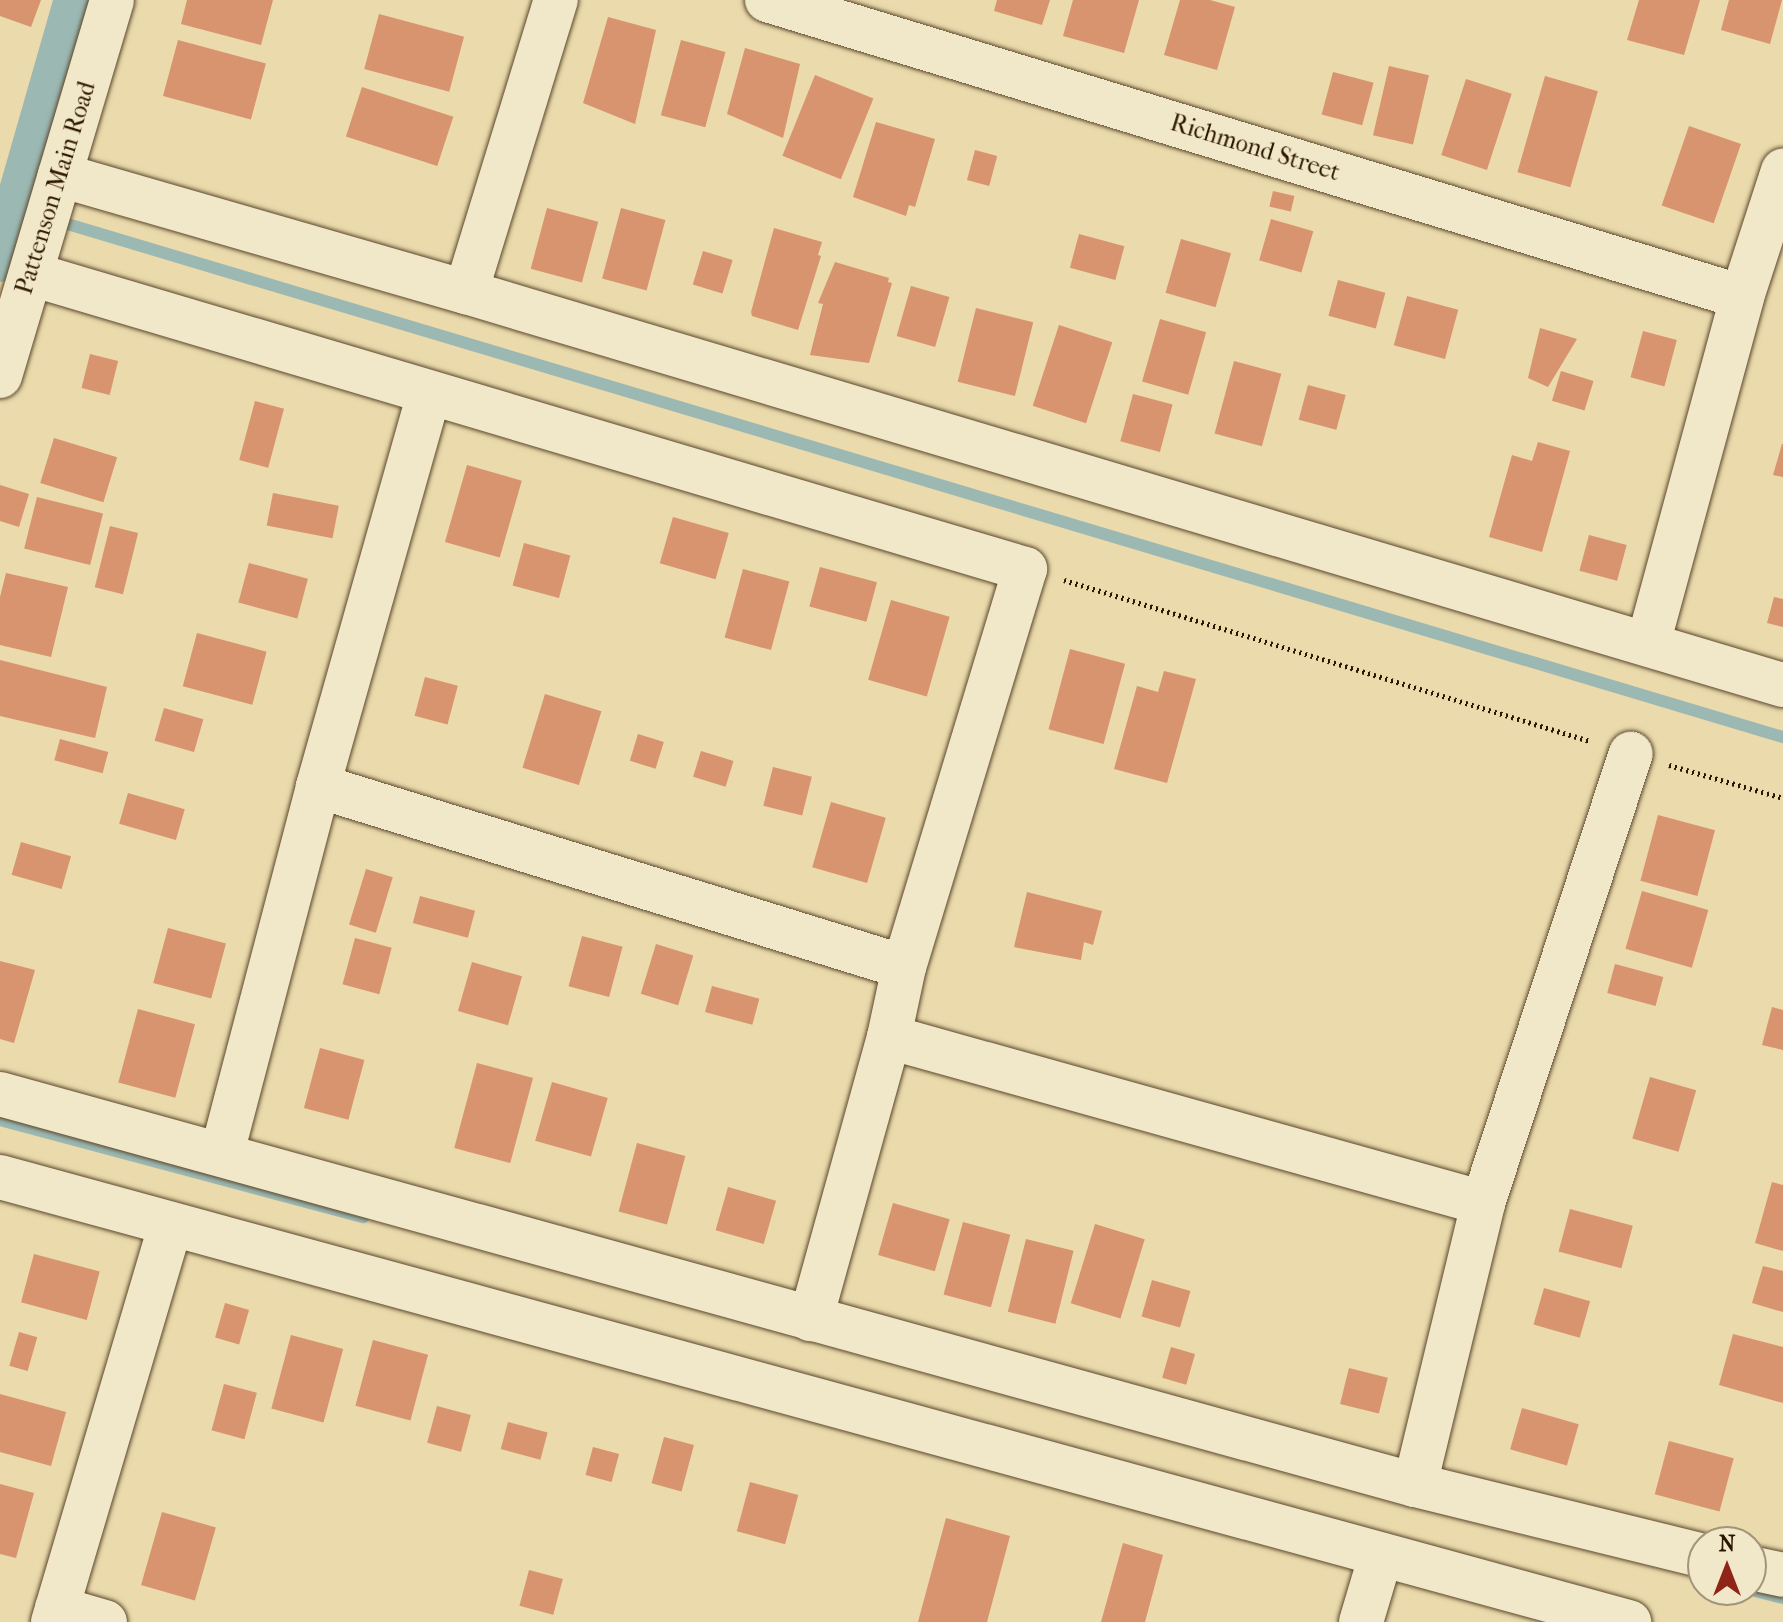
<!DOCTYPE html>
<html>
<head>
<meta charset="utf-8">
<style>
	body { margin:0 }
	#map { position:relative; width:1783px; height:1622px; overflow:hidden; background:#eadaac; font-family:"IM FELL French Canon",serif }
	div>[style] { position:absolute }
	.stream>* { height:12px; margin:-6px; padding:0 6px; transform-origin:6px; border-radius:6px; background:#9bb8b3 }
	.canal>* { height:42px; margin:-21px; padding:0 21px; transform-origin:21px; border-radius:21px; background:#9bb8b3 }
	.building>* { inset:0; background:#d8936f; transform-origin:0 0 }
	.path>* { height:5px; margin-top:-2.5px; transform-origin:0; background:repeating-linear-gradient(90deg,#2b1600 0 2px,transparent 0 6px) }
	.roads { filter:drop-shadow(0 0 2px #5b472b) drop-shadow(0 0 2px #5b472b) }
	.minor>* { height:44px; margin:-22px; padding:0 22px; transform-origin:22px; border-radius:22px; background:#f1e7c9 }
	span { translate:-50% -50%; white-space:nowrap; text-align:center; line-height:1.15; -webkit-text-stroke:6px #f1e7c9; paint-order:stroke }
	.street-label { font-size:24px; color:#2b1600 }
	.north { position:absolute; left:1687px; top:1526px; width:80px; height:80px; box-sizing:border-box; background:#f1e7c9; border:2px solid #a29379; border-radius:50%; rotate:0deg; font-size:22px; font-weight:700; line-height:32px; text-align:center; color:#2b1600 }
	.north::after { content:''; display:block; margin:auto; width:28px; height:36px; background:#8f2418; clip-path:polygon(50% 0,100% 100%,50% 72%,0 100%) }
</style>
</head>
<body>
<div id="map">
	<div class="stream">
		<i style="left:14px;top:208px;width:1846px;rotate:16.65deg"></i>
		<i style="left:0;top:1120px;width:376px;rotate:15deg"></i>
		<i style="left:1755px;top:1591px;width:29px;rotate:14deg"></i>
	</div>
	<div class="canal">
		<i style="left:0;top:261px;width:272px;rotate:-74deg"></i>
	</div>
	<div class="building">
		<i style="clip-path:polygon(0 0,41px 0,31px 27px,0 16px)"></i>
		<i style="clip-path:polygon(187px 0,273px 0,261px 45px,181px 24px)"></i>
		<i style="clip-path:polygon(997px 0,1050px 0,1042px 25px,994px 11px)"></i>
		<i style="clip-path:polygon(1073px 0,1139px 0,1124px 53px,1063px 36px)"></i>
		<i style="clip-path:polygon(1180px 0,1210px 0,1235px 7px,1217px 70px,1164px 55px)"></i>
		<i style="clip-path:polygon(1639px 0,1700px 0,1684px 55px,1627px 40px)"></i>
		<i style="clip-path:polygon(1729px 0,1782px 0,1770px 44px,1721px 30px)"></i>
		<i style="left:379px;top:14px;width:88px;height:57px;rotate:15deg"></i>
		<i style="clip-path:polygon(608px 17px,656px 30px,635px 124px,583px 103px)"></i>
		<i style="left:178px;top:40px;width:91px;height:58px;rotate:15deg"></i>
		<i style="left:681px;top:40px;width:46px;height:78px;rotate:15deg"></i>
		<i style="clip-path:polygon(745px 48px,800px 64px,783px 138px,727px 114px)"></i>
		<i style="left:1389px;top:66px;width:41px;height:71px;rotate:13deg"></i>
		<i style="left:1333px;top:72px;width:42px;height:44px;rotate:15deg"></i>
		<i style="left:815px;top:75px;width:63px;height:87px;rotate:22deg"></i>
		<i style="left:1545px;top:76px;width:55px;height:100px;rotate:16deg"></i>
		<i style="left:1466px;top:79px;width:48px;height:80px;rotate:18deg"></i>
		<i style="left:362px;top:87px;width:96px;height:52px;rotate:18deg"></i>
		<i style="clip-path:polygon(876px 122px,935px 139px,915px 207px,909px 205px,906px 216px,853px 197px)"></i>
		<i style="left:1689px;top:126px;width:55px;height:84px;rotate:19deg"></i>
		<i style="left:975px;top:150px;width:23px;height:31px;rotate:15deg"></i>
		<i style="left:1273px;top:191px;width:22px;height:16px;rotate:13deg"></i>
		<i style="left:547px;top:208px;width:53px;height:63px;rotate:15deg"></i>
		<i style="left:621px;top:208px;width:46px;height:73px;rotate:15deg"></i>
		<i style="left:1271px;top:219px;width:44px;height:43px;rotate:16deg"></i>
		<i style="clip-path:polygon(774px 228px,822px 242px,818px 255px,821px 256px,798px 330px,752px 316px,751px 312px)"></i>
		<i style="left:1079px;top:234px;width:47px;height:35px;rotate:15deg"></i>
		<i style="left:1181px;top:239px;width:52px;height:56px;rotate:16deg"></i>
		<i style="left:703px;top:251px;width:31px;height:35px;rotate:17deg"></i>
		<i style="clip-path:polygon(835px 262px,889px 278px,888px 282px,892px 283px,869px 363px,810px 355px,823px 304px,818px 303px)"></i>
		<i style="left:1338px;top:280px;width:49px;height:37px;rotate:15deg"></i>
		<i style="left:911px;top:286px;width:40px;height:52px;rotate:16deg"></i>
		<i style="left:1407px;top:296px;width:53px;height:51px;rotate:15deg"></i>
		<i style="left:976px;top:308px;width:59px;height:76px;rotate:14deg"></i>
		<i style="left:1160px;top:319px;width:48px;height:65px;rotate:16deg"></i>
		<i style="left:1059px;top:325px;width:56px;height:85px;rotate:18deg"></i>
		<i style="clip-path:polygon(1540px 328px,1577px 339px,1548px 387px,1528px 378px)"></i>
		<i style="left:1643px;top:331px;width:35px;height:48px;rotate:15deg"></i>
		<i style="left:90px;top:354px;width:29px;height:35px;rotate:14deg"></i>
		<i style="left:1234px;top:361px;width:49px;height:75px;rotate:15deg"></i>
		<i style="left:1561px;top:371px;width:34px;height:31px;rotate:17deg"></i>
		<i style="left:1308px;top:385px;width:39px;height:36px;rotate:15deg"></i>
		<i style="left:1133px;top:394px;width:41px;height:49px;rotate:15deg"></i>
		<i style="left:255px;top:401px;width:30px;height:61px;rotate:15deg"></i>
		<i style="left:54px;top:438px;width:66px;height:47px;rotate:17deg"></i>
		<i style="clip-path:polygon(1538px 442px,1570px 451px,1542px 552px,1489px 537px,1512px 455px,1532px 461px)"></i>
		<i style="clip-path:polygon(1782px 444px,1783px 444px,1783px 477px,1773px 475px)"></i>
		<i style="left:467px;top:465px;width:57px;height:80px;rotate:16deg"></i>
		<i style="clip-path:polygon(0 485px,29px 494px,19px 527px,0 521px)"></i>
		<i style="left:273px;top:493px;width:67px;height:33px;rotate:11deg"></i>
		<i style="left:37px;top:497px;width:68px;height:53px;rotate:14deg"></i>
		<i style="left:673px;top:517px;width:58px;height:48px;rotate:16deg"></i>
		<i style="left:110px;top:526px;width:29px;height:63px;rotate:14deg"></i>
		<i style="left:1589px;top:535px;width:39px;height:37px;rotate:15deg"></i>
		<i style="left:524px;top:543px;width:48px;height:44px;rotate:15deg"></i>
		<i style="left:249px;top:563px;width:61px;height:41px;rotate:15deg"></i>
		<i style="left:820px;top:567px;width:59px;height:41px;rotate:15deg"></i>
		<i style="left:743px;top:569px;width:48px;height:71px;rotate:15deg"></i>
		<i style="clip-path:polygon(6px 573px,68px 587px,51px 657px,0 645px,0 597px)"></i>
		<i style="clip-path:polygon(1774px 597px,1783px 599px,1783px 627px,1767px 623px)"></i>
		<i style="left:891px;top:600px;width:61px;height:83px;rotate:16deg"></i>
		<i style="left:197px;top:633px;width:72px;height:55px;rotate:15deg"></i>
		<i style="left:1070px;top:649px;width:57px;height:83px;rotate:15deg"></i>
		<i style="clip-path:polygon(0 660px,107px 687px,95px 738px,0 716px)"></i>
		<i style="clip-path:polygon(1164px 671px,1196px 679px,1167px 783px,1114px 769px,1137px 686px,1158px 692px)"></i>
		<i style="left:425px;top:677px;width:34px;height:40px;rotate:15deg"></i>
		<i style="left:545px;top:694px;width:59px;height:77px;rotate:17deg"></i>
		<i style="left:164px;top:708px;width:41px;height:34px;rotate:16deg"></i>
		<i style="left:638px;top:734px;width:27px;height:28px;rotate:17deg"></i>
		<i style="left:60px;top:739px;width:50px;height:22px;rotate:15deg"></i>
		<i style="left:701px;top:751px;width:34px;height:27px;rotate:17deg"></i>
		<i style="left:773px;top:767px;width:40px;height:40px;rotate:14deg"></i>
		<i style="left:128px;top:793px;width:59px;height:32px;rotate:16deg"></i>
		<i style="left:831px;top:802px;width:57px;height:68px;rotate:16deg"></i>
		<i style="left:1658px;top:815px;width:59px;height:68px;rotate:15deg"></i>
		<i style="left:21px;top:842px;width:52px;height:34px;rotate:16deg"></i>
		<i style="left:366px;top:869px;width:28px;height:58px;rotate:17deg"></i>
		<i style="left:1642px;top:891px;width:69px;height:60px;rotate:16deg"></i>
		<i style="clip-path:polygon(1027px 892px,1102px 911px,1093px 945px,1084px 942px,1081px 960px,1014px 947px)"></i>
		<i style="left:420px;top:896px;width:57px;height:28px;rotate:15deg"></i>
		<i style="left:168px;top:928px;width:60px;height:57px;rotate:15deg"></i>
		<i style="left:582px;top:936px;width:42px;height:52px;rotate:15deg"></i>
		<i style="left:355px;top:938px;width:38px;height:48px;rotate:15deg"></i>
		<i style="left:656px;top:944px;width:39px;height:52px;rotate:17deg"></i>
		<i style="clip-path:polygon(0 961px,35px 970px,14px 1043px,0 1039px)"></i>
		<i style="left:472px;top:962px;width:52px;height:51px;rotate:16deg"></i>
		<i style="left:1615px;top:964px;width:50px;height:30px;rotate:15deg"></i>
		<i style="left:712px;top:986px;width:49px;height:27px;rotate:15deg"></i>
		<i style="clip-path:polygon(1772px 1007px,1783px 1010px,1783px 1050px,1762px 1045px)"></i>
		<i style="left:138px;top:1009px;width:59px;height:76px;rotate:15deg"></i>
		<i style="left:320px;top:1048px;width:46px;height:62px;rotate:15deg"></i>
		<i style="left:477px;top:1063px;width:58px;height:88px;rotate:15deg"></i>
		<i style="left:1650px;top:1077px;width:48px;height:64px;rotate:16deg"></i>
		<i style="left:552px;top:1082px;width:58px;height:61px;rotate:16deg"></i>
		<i style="left:637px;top:1143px;width:50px;height:71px;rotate:15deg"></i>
		<i style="clip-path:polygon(1772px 1182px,1783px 1185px,1783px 1251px,1755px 1243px)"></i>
		<i style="left:728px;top:1187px;width:50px;height:45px;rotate:16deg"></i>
		<i style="left:893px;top:1203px;width:59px;height:54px;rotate:16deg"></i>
		<i style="left:1570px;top:1209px;width:65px;height:44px;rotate:15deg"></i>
		<i style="left:963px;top:1222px;width:49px;height:75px;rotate:15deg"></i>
		<i style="left:1095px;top:1224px;width:52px;height:83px;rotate:17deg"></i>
		<i style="left:1026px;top:1239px;width:49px;height:75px;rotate:14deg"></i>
		<i style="left:34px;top:1254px;width:68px;height:50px;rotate:15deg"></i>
		<i style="clip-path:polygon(1763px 1266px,1783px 1271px,1783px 1312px,1752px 1303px)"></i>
		<i style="left:1152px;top:1280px;width:40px;height:38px;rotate:16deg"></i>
		<i style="left:1544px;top:1288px;width:48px;height:38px;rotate:16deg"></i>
		<i style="left:225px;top:1303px;width:25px;height:36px;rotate:16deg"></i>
		<i style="left:19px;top:1332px;width:19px;height:35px;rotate:16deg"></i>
		<i style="clip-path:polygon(1733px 1334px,1783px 1347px,1783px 1403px,1719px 1385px)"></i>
		<i style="left:291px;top:1335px;width:54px;height:76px;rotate:15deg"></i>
		<i style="left:373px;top:1340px;width:57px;height:68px;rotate:15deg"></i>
		<i style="left:1171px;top:1347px;width:25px;height:32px;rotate:16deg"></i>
		<i style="left:1349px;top:1368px;width:40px;height:37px;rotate:14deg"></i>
		<i style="left:224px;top:1384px;width:34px;height:48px;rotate:15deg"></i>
		<i style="clip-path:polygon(0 1394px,66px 1412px,51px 1466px,0 1452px)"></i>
		<i style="left:437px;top:1406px;width:35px;height:38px;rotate:15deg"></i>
		<i style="left:1522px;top:1408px;width:59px;height:43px;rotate:16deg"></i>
		<i style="left:508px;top:1422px;width:41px;height:28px;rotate:15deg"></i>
		<i style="left:664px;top:1437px;width:31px;height:48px;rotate:15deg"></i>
		<i style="left:1669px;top:1441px;width:67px;height:55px;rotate:15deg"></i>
		<i style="left:593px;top:1447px;width:27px;height:29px;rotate:15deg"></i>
		<i style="left:750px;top:1482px;width:50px;height:51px;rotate:15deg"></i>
		<i style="clip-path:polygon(0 1484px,34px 1493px,16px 1558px,0 1554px)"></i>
		<i style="left:162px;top:1512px;width:56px;height:76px;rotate:16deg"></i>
		<i style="clip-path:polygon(946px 1518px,1010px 1536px,987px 1622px,918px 1622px)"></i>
		<i style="clip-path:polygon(1123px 1543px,1163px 1555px,1145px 1622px,1101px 1622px)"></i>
		<i style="left:529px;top:1570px;width:35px;height:37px;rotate:15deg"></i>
	</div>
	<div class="path">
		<i style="left:1064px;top:580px;width:550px;rotate:17.02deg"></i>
		<i style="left:1669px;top:765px;width:119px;rotate:16.1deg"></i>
	</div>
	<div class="roads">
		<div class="minor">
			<i style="left:767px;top:0;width:1019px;rotate:16.94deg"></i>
			<i style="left:60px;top:175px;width:423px;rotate:16.1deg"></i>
			<i style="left:466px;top:292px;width:1374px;rotate:16.62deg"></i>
			<i style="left:31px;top:274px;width:1037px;rotate:16.53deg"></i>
			<i style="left:1025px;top:569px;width:416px;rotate:106.9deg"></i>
			<i style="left:904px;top:967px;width:72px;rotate:102.1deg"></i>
			<i style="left:889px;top:1037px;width:293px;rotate:105.5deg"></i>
			<i style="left:466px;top:292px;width:306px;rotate:-72.9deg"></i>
			<i style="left:0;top:376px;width:392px;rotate:-73.4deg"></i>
			<i style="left:1648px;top:644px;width:360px;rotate:-74.8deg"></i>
			<i style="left:1742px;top:297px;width:133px;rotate:-72deg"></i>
			<i style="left:318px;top:786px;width:613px;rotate:17.16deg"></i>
			<i style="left:889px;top:1037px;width:617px;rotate:15.61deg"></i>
			<i style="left:0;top:1094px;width:1468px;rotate:15.45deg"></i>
			<i style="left:1415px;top:1485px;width:297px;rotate:13.8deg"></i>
			<i style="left:222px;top:1153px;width:379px;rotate:-75.3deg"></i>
			<i style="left:318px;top:786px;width:407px;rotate:-74.2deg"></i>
			<i style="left:0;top:1177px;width:1689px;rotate:15.28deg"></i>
			<i style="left:1415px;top:1485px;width:290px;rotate:-76.4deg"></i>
			<i style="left:1483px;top:1203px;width:473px;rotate:-71.8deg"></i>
			<i style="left:1751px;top:1568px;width:33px;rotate:12deg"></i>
			<i style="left:57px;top:1608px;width:50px;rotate:16.3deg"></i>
			<i style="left:53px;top:1622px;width:415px;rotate:-73.5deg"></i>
			<i style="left:1361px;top:1622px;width:70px;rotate:-73.4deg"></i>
		</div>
	</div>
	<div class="street-label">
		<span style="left:1255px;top:148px;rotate:17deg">Richmond Street</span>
		<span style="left:56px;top:188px;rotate:-73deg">Pattenson Main Road</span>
	</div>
	<div class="north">N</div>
</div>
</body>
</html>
